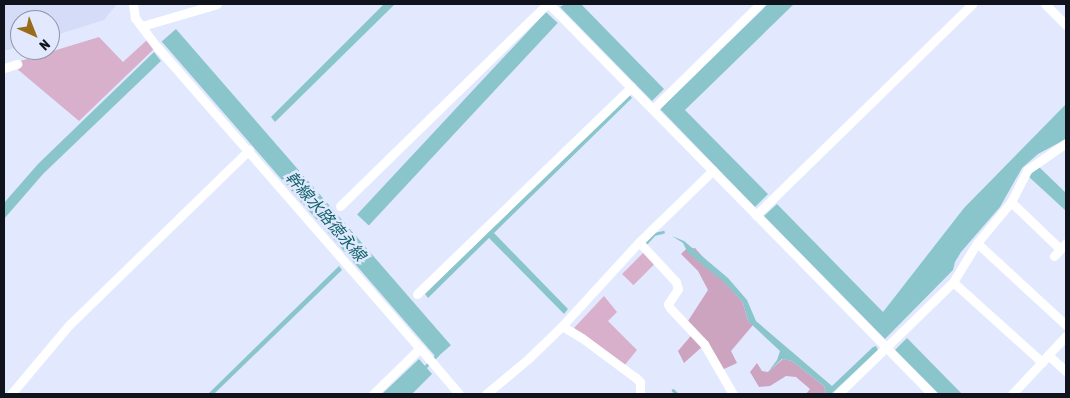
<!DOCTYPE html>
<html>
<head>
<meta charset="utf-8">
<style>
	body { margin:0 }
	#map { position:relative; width:1070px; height:398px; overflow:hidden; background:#e2e9ff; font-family:"Asap Condensed","Noto Sans JP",sans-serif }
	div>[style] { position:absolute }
	.built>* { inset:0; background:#d4dcf8 }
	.green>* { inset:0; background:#d8b0cb; transform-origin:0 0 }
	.forest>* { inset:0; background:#cda4c0 }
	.water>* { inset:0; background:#8bc5cc; transform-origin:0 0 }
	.stream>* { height:2.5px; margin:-1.25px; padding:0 1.25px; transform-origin:1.25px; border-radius:1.25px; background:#8bc5cc }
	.minor>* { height:9px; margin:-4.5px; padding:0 4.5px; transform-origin:4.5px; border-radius:4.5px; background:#fff }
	span { translate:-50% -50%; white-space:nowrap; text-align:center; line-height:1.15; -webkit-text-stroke:5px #e2e9ff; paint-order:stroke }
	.water-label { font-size:16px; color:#12636a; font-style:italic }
	.frame { position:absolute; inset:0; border:5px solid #10131c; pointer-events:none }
	.north { position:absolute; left:10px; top:10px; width:50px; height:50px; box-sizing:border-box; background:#e2e9ff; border:1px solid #8e93a4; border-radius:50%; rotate:136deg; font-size:14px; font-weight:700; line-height:20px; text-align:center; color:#10131c }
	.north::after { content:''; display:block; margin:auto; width:18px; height:22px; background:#986c1a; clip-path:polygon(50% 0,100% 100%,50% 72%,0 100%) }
</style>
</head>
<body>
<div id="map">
	<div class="built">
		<i style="clip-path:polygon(4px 4px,117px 4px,104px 20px,50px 37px,50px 20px,20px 20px,20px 46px,4px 51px)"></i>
	</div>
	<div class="green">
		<i style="clip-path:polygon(99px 37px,123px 62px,147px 40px,154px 49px,79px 121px,16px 68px,17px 62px)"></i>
		<i style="left:644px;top:252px;width:16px;height:31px;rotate:45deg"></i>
		<i style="clip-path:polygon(604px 296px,617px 312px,608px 321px,637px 350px,624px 366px,574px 328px)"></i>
	</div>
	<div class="forest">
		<i style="clip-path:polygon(695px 248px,743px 303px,748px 321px,753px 325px,731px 351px,737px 363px,722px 370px,703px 346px,684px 363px,678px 351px,695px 331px,688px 321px,708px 290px,698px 271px,681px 254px,686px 249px)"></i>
		<i style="clip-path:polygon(783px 359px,792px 361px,824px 386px,826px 392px,823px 394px,806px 394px,810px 389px,796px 377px,786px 376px,770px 386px,759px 387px,750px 372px,757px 363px,762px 371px,768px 372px)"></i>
	</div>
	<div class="water">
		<i style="clip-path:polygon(384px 4px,395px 4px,275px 122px,271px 117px)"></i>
		<i style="clip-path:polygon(565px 4px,581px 4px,664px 89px,652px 101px,560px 7px)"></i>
		<i style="clip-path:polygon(768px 4px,794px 4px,685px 110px,768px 194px,755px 207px,660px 109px)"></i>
		<i style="left:546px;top:12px;width:16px;height:277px;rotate:43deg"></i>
		<i style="left:176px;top:29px;width:419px;height:19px;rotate:49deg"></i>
		<i style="clip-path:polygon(154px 52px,161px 61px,43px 174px,4px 219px,4px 203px,38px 164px)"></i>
		<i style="clip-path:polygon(629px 94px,632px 98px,494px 233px,568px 309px,564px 314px,489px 238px,428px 298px,425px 294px)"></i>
		<i style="clip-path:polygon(1066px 104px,1066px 139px,1038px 154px,1022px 168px,1000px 207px,961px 252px,955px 262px,953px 270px,885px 339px,764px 216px,777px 204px,883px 312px,964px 208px)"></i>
		<i style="clip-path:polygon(1038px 166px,1066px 193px,1066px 211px,1028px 176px)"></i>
		<i style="clip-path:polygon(672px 236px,684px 241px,728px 278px,747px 300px,756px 321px,832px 386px,873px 347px,876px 346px,878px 350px,831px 394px,823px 394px,826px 392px,824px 386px,792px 361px,782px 359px,768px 372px,777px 360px,780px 351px,748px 321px,743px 303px,725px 283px,688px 253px,683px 243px)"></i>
		<i style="clip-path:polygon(339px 266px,342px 270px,214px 394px,208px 394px)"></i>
		<i style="clip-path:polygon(907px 338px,962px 394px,939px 394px,895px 350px)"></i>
		<i style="clip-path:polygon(419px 359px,432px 374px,412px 394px,382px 394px)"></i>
	</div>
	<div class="stream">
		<i style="left:645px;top:244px;width:13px;rotate:-48deg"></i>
		<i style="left:654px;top:234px;width:9px;rotate:-13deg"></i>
		<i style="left:423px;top:369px;width:20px;rotate:-45deg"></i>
		<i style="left:673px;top:390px;width:6px;rotate:45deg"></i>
	</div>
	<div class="minor">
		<i style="left:133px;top:4px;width:14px;rotate:82deg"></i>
		<i style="left:135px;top:18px;width:38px;rotate:53deg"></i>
		<i style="left:158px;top:48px;width:398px;rotate:48.9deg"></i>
		<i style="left:420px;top:348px;width:66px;rotate:135.6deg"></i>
		<i style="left:549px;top:4px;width:547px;rotate:45.52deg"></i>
		<i style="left:1045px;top:4px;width:30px;rotate:45deg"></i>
		<i style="left:142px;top:26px;width:78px;rotate:-16.3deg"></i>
		<i style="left:4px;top:68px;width:14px;rotate:-17deg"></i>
		<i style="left:653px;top:109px;width:150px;rotate:-44.5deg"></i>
		<i style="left:1011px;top:202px;width:68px;rotate:43.8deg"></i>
		<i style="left:340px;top:206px;width:289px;rotate:-44.3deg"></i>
		<i style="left:756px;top:215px;width:302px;rotate:-44.3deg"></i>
		<i style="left:639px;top:242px;width:54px;rotate:47.2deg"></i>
		<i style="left:676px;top:282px;width:7px;rotate:74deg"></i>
		<i style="left:678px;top:289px;width:18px;rotate:124deg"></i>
		<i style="left:668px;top:304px;width:4px;rotate:63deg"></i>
		<i style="left:670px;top:308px;width:50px;rotate:46.6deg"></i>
		<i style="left:704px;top:344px;width:58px;rotate:59.9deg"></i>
		<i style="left:977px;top:243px;width:121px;rotate:42.7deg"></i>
		<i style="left:1054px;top:256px;width:18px;rotate:-47deg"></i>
		<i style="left:953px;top:282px;width:120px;rotate:42deg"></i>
		<i style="left:1042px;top:362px;width:9px;rotate:-49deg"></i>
		<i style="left:1048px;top:355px;width:24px;rotate:42deg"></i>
		<i style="left:417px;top:294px;width:298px;rotate:-44deg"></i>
		<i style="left:562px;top:326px;width:23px;rotate:31deg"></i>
		<i style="left:582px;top:338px;width:67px;rotate:36.5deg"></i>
		<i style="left:636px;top:378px;width:6px;rotate:45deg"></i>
		<i style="left:640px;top:382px;width:12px;rotate:90deg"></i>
		<i style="left:420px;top:348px;width:60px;rotate:49.7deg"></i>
		<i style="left:1048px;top:355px;width:26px;rotate:-47deg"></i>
		<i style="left:11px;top:394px;width:90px;rotate:-50deg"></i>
		<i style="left:69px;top:325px;width:251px;rotate:-44.2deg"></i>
		<i style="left:486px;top:394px;width:56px;rotate:-39.9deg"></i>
		<i style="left:529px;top:358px;width:46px;rotate:-44.1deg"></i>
		<i style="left:562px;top:326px;width:114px;rotate:-47.5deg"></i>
		<i style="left:639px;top:242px;width:103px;rotate:-44.2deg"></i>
		<i style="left:838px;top:394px;width:161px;rotate:-44.2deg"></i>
		<i style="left:953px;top:282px;width:46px;rotate:-58.4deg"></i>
		<i style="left:977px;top:243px;width:53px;rotate:-50.3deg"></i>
		<i style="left:1011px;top:202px;width:36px;rotate:-63deg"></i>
		<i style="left:1027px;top:170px;width:47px;rotate:-34.7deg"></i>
		<i style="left:1012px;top:394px;width:44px;rotate:-46.8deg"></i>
	</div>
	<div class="water-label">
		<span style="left:326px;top:216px;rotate:49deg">幹線水路徳永線</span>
	</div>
	<div class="frame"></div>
	<div class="north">N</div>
</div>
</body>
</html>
